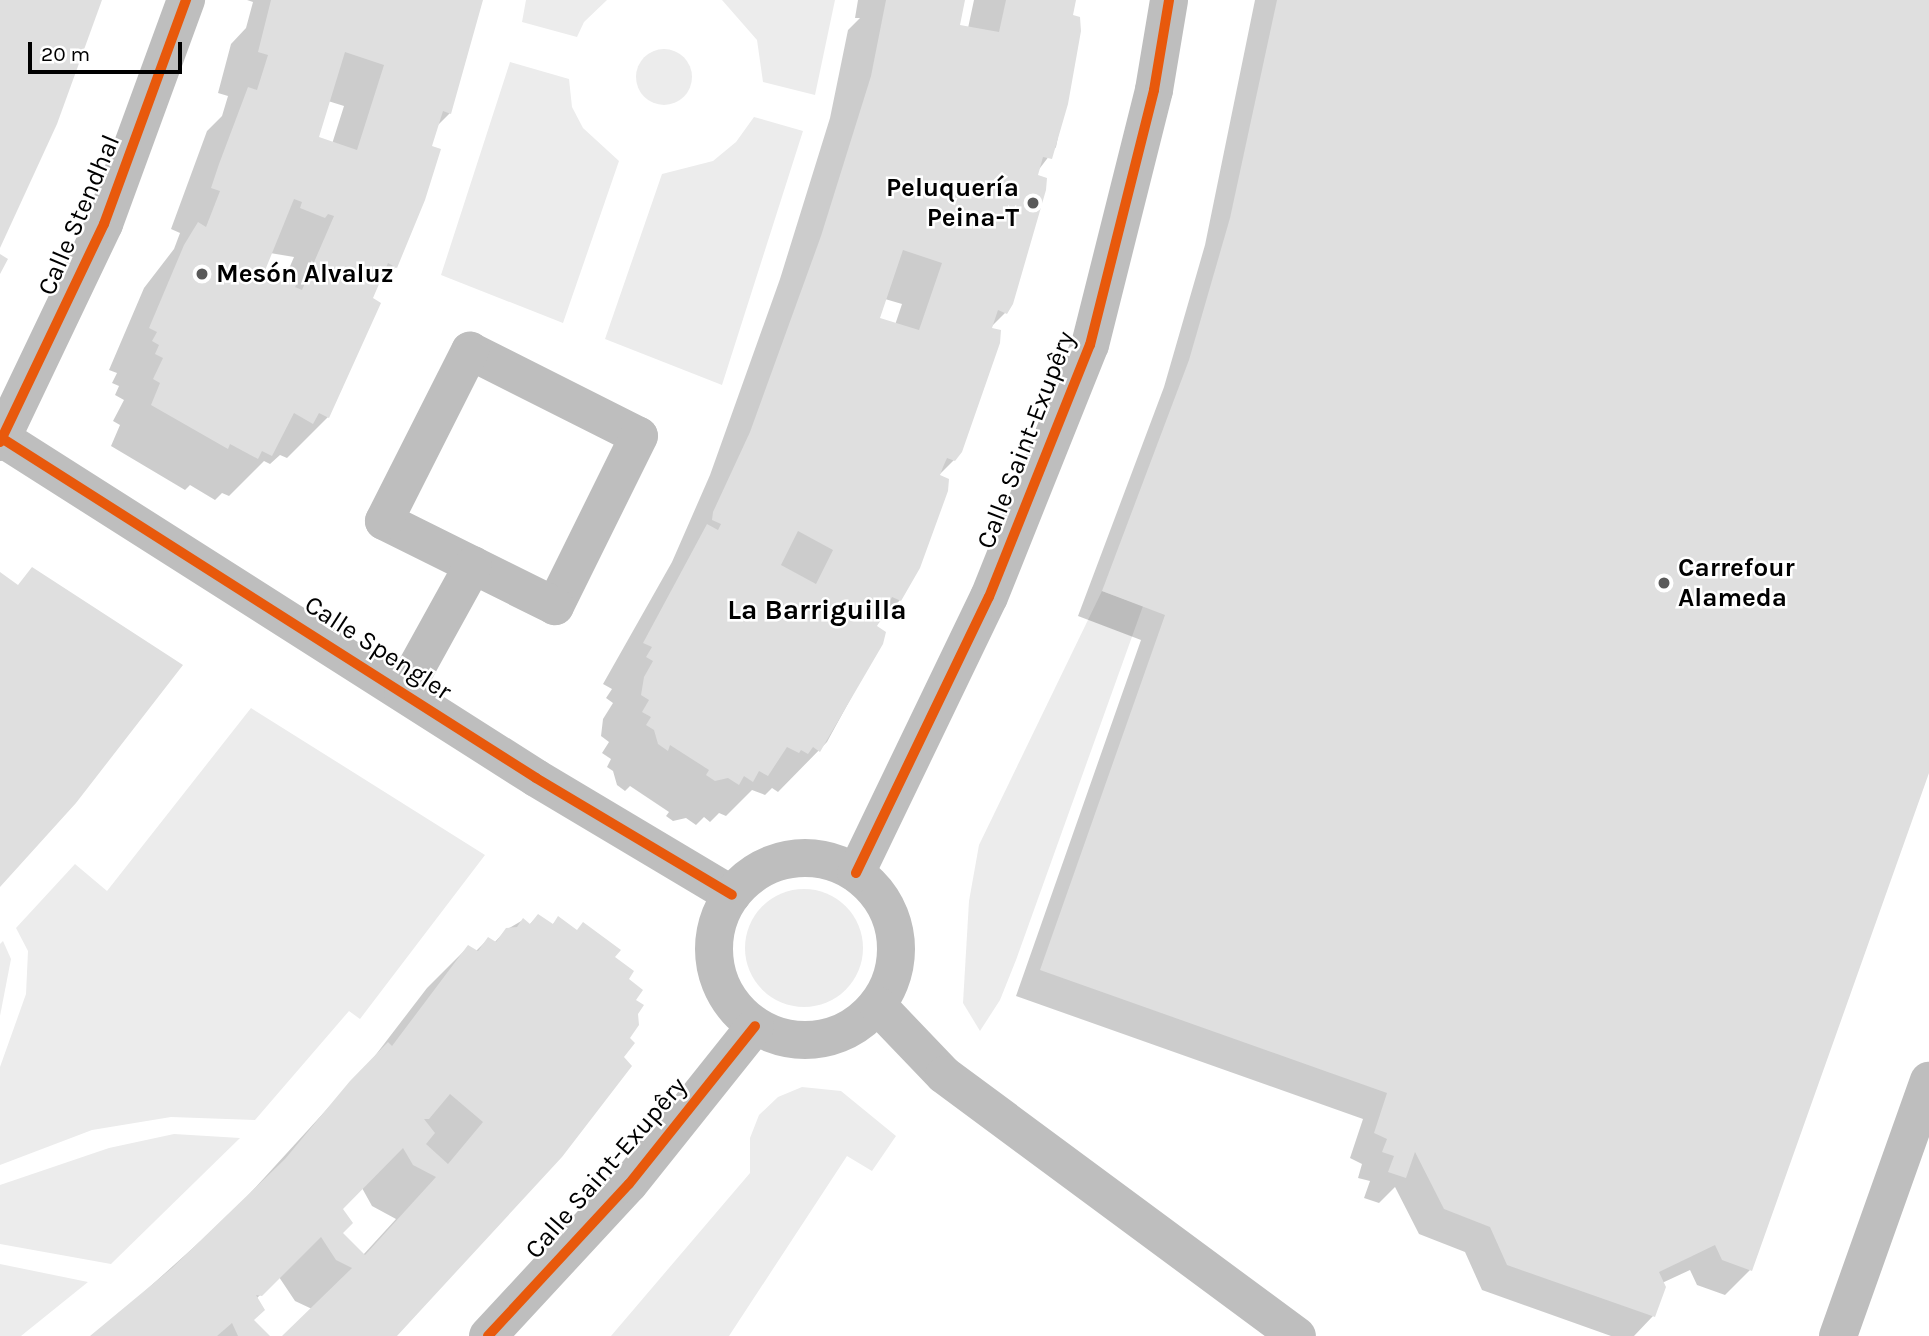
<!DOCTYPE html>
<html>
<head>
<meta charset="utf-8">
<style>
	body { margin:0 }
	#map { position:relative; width:1929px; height:1336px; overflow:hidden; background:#fff; font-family:Karla,sans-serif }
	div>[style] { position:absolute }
	.green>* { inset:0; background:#ececec }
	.round { border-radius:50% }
	.shadow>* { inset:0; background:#0003 }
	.building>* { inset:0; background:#dfdfdf }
	.minor>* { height:38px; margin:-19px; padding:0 19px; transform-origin:19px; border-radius:19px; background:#bebebe }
	.minor>.ring { margin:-19px; padding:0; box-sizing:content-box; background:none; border:38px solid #bebebe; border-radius:50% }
	.cycleway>* { height:10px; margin:-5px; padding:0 5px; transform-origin:5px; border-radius:5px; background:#e8590c }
	.dots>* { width:19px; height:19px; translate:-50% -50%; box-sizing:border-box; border:4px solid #fff; border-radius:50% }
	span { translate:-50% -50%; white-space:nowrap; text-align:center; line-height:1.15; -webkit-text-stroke:5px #fff; paint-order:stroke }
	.poi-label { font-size:26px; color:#000; font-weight:700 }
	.right { translate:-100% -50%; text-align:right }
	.left { translate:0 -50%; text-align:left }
	.street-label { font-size:26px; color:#000 }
	.neighbourhood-label { font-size:28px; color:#000; font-weight:700 }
	.scale { position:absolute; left:28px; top:42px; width:154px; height:32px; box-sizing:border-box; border:4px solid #000; border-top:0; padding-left:9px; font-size:21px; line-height:24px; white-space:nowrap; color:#000; -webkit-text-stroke:5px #fff; paint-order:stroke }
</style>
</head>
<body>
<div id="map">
	<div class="green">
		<i style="clip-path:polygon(526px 0,607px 0,584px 22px,577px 37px,522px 22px)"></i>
		<i style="clip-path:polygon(722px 0,835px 0,815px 95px,763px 82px,757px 40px)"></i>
		<i class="round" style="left:636px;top:49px;width:56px;height:56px"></i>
		<i style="clip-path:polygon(510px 62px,569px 79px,572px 107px,583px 128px,619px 161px,563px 323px,441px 275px)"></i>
		<i style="clip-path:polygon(754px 117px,803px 131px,722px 385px,605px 339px,662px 174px,713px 161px,736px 142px)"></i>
		<i style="clip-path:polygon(1102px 591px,1143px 606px,1016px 960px,1000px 1000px,980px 1031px,963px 1003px,969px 901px,979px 845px)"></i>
		<i style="clip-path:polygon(251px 708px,485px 855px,360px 1019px,349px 1011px,255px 1120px,171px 1117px,92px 1130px,0 1165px,0 1067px,26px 994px,28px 951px,16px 928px,75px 864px,107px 891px)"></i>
		<i class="round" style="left:745px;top:889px;width:118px;height:118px"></i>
		<i style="clip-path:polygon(3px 941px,11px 959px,0 1016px,0 944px)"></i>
		<i style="clip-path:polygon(802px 1087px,841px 1091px,896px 1136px,872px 1171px,847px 1156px,729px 1336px,611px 1336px,750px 1173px,750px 1138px,759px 1115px,778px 1097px)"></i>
		<i style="clip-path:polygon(174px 1134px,240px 1138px,111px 1264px,0 1244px,0 1185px,109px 1148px)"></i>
		<i style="clip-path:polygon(0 1264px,88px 1282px,21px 1336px,0 1336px)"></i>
	</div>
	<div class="shadow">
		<i style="clip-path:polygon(evenodd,247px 0,481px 0,450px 113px,436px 127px,396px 267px,377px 286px,328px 417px,287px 458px,280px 455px,270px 464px,264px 461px,229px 496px,222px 493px,215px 500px,190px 485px,185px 490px,111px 446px,120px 425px,113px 421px,124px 400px,115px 395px,119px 386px,112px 383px,117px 373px,109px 370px,144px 288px,174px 249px,180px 233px,171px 229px,207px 131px,222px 116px,228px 96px,218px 93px,231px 44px,246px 28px,253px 2px,247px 0,328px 101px,344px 106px,332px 144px,316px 138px,328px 101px,247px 0,270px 253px,294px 257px,285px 278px,261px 274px,270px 253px)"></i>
		<i style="clip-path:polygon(evenodd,858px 0,963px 0,958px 26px,968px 28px,974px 0,1074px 0,1071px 17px,1079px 31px,1056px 147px,1037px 172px,1006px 312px,989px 329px,954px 460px,938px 476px,900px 600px,875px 627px,881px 643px,827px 742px,778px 792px,772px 788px,765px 795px,752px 790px,726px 816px,719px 813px,710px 822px,704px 817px,696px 825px,686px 818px,673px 821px,666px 816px,669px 812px,630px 786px,625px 791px,617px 785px,613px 771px,607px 767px,611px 759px,602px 753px,609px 742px,601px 736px,603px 719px,613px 703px,606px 698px,612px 689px,603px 684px,672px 562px,710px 475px,780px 279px,830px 118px,848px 30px,860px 18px,855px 18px,858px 0,885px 299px,902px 304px,895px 325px,878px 319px,885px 299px)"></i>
		<i style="clip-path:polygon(1255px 0,1929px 0,1929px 768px,1750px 1270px,1725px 1295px,1697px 1285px,1690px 1270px,1662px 1283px,1653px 1316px,1634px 1336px,1611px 1336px,1482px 1290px,1465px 1252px,1419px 1234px,1395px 1187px,1379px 1203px,1364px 1198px,1370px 1181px,1358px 1178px,1362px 1164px,1350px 1158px,1363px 1119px,1016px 996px,1141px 640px,1078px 616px,1164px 387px,1205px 245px)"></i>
		<i style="clip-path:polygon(evenodd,538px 916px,551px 926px,558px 919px,576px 932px,393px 1336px,284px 1336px,312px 1309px,295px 1301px,279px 1277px,256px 1299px,252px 1320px,267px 1336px,95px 1336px,233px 1212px,371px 1061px,427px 988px,468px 947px,475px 952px,488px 939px,494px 943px,506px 930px,523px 920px,529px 925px,538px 916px,362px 1188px,372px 1206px,396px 1219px,363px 1255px,341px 1233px,341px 1208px,362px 1188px)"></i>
	</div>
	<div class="building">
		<i style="clip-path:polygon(0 0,102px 0,57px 124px,0 248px)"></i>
		<i style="clip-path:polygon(evenodd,271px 0,483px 0,451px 114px,443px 111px,432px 146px,441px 149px,425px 200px,397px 268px,388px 263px,373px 298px,381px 303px,329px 418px,319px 413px,313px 424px,294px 413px,272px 456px,262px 451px,258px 459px,230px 444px,228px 449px,151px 405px,160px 383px,153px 379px,163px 358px,155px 354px,159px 345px,152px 341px,157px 332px,149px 328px,184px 245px,198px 222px,206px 227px,220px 191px,211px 188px,219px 164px,248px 87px,257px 90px,268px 55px,258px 52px,271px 0,345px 52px,384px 65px,357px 150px,319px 137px,345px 52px,271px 0,294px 199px,302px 202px,300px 208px,325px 218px,328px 214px,334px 216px,302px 290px,295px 287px,298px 282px,275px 271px,272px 277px,264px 273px,294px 199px)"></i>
		<i style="clip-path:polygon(evenodd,886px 0,965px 0,960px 25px,999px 32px,1006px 0,1076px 0,1073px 15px,1080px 17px,1081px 31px,1068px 104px,1052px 159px,1043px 157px,1038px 175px,1047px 178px,1046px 190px,1013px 304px,1007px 314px,998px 310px,992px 328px,1001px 330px,1000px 343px,962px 452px,955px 461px,947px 458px,943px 467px,940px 475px,949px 479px,948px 491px,920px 568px,901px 601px,892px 597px,877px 626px,886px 632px,883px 644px,820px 752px,813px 747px,808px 754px,801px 750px,799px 753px,787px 747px,768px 776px,759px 771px,753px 782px,744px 776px,739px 785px,728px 778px,715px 781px,706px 775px,709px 770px,670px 745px,668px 751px,658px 744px,654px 730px,646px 725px,651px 717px,642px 712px,649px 700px,641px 695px,644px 677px,653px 661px,646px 657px,652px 647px,643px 643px,707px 524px,718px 530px,721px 524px,712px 520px,713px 512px,750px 432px,821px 236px,871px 76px,886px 0,903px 250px,942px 263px,919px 330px,880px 318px,903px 250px,886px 0,798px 531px,833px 550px,816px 584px,781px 565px,798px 531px)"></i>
		<i style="clip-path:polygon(1277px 0,1929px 0,1929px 773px,1752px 1271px,1722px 1260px,1715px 1245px,1659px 1272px,1666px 1287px,1655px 1317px,1507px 1265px,1490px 1227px,1444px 1209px,1415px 1152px,1406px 1178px,1388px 1172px,1394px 1156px,1382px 1152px,1387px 1139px,1374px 1133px,1387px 1093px,1040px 970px,1165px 615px,1102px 591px,1189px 360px,1230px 218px)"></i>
		<i style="clip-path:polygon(0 254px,8px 259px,0 274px)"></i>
		<i style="clip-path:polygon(32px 567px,183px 665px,76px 803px,0 887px,0 572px,18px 585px)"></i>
		<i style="clip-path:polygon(evenodd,538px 914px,553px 924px,558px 916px,577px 930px,583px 922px,621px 950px,615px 957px,634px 971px,629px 979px,643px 990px,636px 1000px,644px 1005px,638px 1014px,639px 1025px,630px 1038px,635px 1043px,624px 1057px,632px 1066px,562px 1157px,397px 1336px,282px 1336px,352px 1268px,336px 1260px,321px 1237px,262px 1296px,256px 1295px,265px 1310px,254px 1320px,270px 1336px,238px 1336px,232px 1323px,217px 1336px,90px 1336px,172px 1268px,285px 1159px,350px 1081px,388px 1042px,392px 1046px,468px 945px,478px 951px,488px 937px,496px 942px,506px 928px,517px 927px,523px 918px,530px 924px,538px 914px,450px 1094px,483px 1122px,448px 1164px,426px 1144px,435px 1133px,424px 1119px,429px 1119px,450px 1094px,538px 914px,403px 1148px,413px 1165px,436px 1177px,365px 1255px,343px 1233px,353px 1223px,343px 1209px,403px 1148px)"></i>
	</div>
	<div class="minor">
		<i style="left:470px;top:351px;width:189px;rotate:26.7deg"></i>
		<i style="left:639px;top:436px;width:190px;rotate:116.3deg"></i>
		<i style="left:555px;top:606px;width:191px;rotate:-153.6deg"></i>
		<i style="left:384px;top:521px;width:191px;rotate:-63.2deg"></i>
		<i style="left:0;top:437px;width:635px;rotate:32.46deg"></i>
		<i style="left:536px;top:778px;width:228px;rotate:30.8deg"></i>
		<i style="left:0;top:442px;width:242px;rotate:-64.5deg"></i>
		<i style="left:104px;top:224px;width:239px;rotate:-69.9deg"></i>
		<i style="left:403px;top:692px;width:145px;rotate:-61.1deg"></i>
		<i class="ring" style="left:714px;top:858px;width:144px;height:144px"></i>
		<i style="left:856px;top:873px;width:306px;rotate:-64.3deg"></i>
		<i style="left:989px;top:597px;width:271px;rotate:-68.2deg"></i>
		<i style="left:1090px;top:345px;width:263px;rotate:-75.9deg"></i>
		<i style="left:1154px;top:90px;width:91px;rotate:-80.5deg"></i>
		<i style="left:878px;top:1006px;width:95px;rotate:46.3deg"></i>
		<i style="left:944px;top:1075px;width:439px;rotate:36.5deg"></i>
		<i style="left:488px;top:1336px;width:207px;rotate:-47.2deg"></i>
		<i style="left:629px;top:1184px;width:202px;rotate:-51.4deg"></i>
		<i style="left:1838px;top:1336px;width:271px;rotate:-70.4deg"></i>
	</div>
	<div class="cycleway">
		<i style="left:0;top:437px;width:635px;rotate:32.46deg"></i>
		<i style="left:536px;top:778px;width:228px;rotate:30.8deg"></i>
		<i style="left:0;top:442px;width:242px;rotate:-64.5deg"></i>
		<i style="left:104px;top:224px;width:239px;rotate:-69.9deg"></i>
		<i style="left:856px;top:873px;width:306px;rotate:-64.3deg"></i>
		<i style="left:989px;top:597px;width:271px;rotate:-68.2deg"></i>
		<i style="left:1090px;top:345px;width:263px;rotate:-75.9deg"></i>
		<i style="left:1154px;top:90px;width:91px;rotate:-80.5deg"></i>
		<i style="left:488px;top:1336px;width:207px;rotate:-47.2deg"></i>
		<i style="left:629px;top:1184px;width:202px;rotate:-51.4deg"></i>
	</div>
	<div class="dots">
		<i style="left:1033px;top:203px;background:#595959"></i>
		<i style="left:202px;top:274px;background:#595959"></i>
		<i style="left:1664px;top:583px;background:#595959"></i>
	</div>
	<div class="poi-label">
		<span class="right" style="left:1019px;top:203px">Peluquería<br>Peina-T</span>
		<span class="left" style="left:216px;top:274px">Mesón Alvaluz</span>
		<span class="left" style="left:1678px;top:583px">Carrefour<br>Alameda</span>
	</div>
	<div class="street-label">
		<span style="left:79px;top:215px;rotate:-67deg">Calle Stendhal</span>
		<span style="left:1026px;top:440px;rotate:-69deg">Calle Saint-Exupêry</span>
		<span style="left:378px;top:648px;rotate:33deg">Calle Spengler</span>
		<span style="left:606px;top:1168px;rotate:-49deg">Calle Saint-Exupêry</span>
	</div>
	<div class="neighbourhood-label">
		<span style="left:817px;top:610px">La Barriguilla</span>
	</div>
	<div class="scale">20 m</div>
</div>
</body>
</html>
